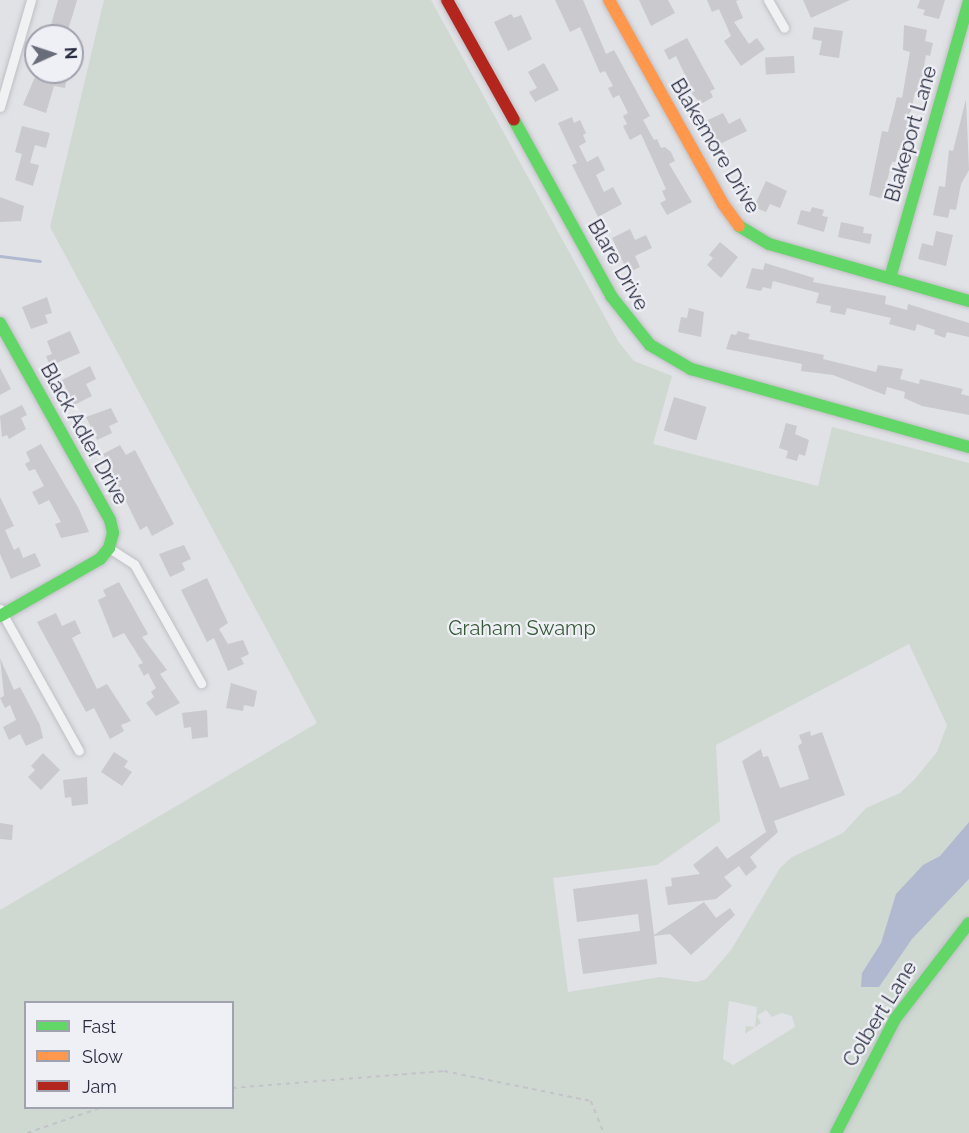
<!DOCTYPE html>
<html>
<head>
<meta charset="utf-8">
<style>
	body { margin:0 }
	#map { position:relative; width:969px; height:1133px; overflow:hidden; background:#e1e2e6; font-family:Raleway,sans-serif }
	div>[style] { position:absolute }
	.green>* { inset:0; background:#cfd9d2 }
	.water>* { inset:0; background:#b1b9d0 }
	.stream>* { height:3px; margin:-1.5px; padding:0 1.5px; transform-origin:1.5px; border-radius:1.5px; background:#b1b9d0 }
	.building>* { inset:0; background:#c9c9ce; transform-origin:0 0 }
	.path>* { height:1.5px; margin-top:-0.75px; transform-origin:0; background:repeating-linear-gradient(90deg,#c3c3c9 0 4.5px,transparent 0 9px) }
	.roads { filter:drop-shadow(0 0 2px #bebfc3) drop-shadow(0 0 2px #bebfc3) }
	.street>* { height:9px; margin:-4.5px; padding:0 4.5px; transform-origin:4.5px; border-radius:4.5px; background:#f0f1f3 }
	.fast>* { height:12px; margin:-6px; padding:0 6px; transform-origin:6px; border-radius:6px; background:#63d668 }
	.slow>* { height:12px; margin:-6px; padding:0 6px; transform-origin:6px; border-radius:6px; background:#ff974d }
	.jam>* { height:12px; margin:-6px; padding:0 6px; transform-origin:6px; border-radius:6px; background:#b3261e }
	span { translate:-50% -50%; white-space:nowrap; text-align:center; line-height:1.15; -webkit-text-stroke:4.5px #eff0f6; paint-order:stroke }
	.street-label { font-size:20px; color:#292c3f }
	.park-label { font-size:20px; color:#375a38 }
	.legend { position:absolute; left:24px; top:1001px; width:210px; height:108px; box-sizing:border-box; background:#eff0f6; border:2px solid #a0a2ad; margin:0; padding:8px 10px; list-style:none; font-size:18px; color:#292c3f }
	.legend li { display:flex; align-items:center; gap:12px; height:30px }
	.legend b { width:30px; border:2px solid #a0a2ad }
	.north { position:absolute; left:24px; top:24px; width:60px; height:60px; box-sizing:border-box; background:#eff0f6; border:2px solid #a0a2ad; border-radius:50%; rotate:87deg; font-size:16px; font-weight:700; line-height:24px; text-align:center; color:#292c3f }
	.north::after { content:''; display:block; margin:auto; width:21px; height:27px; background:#696c79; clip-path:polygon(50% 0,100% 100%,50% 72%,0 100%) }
</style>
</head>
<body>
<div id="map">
	<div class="green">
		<i style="clip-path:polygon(evenodd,104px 0,431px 0,618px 341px,634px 361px,672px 376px,653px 444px,818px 486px,832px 427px,969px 463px,969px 915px,897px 1008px,866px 1057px,829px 1133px,0 1133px,0 910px,317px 723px,50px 227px,104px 0,909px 644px,947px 725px,937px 752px,914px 780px,900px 793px,866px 808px,843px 833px,792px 857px,780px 868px,731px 950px,706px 979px,697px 982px,660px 977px,568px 992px,553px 878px,657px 865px,720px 821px,716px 745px,909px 644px,104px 0,729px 1001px,757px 1007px,755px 1027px,746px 1026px,745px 1034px,761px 1023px,757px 1016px,766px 1010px,772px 1017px,781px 1013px,792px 1016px,795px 1027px,733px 1065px,723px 1059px,729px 1001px,104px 0,26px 1002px,232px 1002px,232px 1108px,26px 1108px,26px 1002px)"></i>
		<i style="clip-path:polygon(969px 931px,969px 1133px,842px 1133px,890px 1037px,945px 956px)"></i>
	</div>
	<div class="water">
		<i style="clip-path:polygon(969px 822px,969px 879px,912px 939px,879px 987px,861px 987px,862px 973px,881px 943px,896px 894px,923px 865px,940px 856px)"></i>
	</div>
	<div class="stream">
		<i style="left:0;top:256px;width:40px;rotate:7.1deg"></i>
	</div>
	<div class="building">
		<i style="clip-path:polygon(58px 0,77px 0,73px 14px,66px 36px,48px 36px)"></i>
		<i style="clip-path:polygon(555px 0,583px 0,606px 54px,614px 50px,650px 116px,643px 120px,654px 140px,657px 139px,661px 148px,665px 147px,671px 152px,675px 161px,669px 164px,692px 202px,667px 215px,660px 203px,666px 200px,662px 191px,666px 189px,641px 134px,630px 140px,623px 126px,627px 124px,623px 116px,628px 113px,619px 95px,613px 98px,608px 88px,613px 86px,605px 71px,600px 73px,580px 27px,570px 32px)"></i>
		<i style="clip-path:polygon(639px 0,668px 0,675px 13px,651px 26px)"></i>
		<i style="clip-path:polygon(707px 0,739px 0,736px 1px,743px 18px,734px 22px,749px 44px,757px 38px,765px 49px,741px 66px,724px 41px,731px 36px,719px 9px,712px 12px)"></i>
		<i style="clip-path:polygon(803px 0,850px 0,811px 18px)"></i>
		<i style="clip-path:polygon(920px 0,945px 0,939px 19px,923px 15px,925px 10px,917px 8px)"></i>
		<i style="clip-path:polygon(511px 14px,514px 18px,521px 15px,532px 39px,508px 51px,494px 22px)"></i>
		<i style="clip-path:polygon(904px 25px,927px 30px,925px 41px,933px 43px,930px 56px,926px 55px,919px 93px,915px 92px,903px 151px,898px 150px,896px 162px,892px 162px,886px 185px,892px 186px,888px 200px,869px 195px,882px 131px,888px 132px,897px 97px,902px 98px,910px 52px,903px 50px)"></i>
		<i style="clip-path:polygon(814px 27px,843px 31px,839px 58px,819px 55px,822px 41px,812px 39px)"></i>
		<i style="clip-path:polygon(687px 38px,715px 89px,710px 91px,713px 97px,701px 104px,682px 82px,687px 79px,676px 56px,669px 60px,664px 50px)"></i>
		<i style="left:794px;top:56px;width:17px;height:29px;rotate:87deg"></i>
		<i style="clip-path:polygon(544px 63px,559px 90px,535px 102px,529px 92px,537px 88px,528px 72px)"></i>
		<i style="clip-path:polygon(37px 72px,68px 74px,65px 88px,54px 86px,46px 113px,23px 105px)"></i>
		<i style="clip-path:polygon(966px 99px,969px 170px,961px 184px,956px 210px,950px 209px,948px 218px,933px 215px,939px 186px,945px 187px,949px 150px,953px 151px)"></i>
		<i style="clip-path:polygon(723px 113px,729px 124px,740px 118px,747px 131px,718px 145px,706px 121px)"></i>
		<i style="clip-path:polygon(572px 117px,574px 123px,580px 120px,586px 133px,583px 135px,586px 142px,579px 146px,587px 162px,598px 156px,605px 170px,596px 175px,604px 192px,613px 187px,622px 204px,598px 217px,572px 165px,577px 163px,558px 123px)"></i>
		<i style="clip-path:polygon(22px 126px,50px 133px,46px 148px,35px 145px,30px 163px,39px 165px,33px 186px,15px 180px,22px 154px,15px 152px)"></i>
		<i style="clip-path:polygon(766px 181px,787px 191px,780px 208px,770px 204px,766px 212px,754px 207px)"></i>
		<i style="clip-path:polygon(0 197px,24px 206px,21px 221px,0 222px)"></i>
		<i style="clip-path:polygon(812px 207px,824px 210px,822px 216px,828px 217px,824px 232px,797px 224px,801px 210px,810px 212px)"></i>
		<i style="clip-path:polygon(841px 222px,864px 227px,863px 233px,872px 234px,870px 244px,838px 237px)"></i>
		<i style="clip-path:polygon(630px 229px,635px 240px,646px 235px,652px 248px,635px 256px,640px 267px,628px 273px,612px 238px)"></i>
		<i style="clip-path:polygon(936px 231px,953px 235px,946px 266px,918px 259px,922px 243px,933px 246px)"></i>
		<i style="clip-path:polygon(720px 242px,738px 257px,721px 278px,707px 265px,713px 258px,709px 255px)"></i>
		<i style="clip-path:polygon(765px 263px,814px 278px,813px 282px,886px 296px,885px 304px,907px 310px,908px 304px,969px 323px,969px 337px,947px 332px,945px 338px,934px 334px,935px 330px,917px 324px,915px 331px,889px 324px,891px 318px,847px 308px,845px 315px,830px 312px,831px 306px,816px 303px,819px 293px,773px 281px,771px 289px,763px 287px,761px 291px,746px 288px,752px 268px,763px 270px)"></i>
		<i style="clip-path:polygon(47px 297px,52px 313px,45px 315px,48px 323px,31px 329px,22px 307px)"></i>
		<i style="clip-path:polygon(689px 308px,704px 312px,701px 337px,678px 332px,681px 317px,687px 318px)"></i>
		<i style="clip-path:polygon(70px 331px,80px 353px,50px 366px,46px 356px,52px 354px,47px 341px)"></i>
		<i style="clip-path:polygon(738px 331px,750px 334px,748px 339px,824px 355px,823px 359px,876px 372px,878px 365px,903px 369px,900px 379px,919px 384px,920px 379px,963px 389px,961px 394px,969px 396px,969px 415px,922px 406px,904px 398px,905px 392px,887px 387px,885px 395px,833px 375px,801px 371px,802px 364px,726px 349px,731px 334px,736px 335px)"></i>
		<i style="clip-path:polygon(90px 366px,96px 379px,86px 384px,92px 396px,74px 405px,62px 380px)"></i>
		<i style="clip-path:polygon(0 368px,11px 389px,0 395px)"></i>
		<i style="left:674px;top:397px;width:34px;height:35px;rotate:17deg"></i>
		<i style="clip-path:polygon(22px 405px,27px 415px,21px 418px,26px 429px,9px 439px,7px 435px,2px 437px,0 416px)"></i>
		<i style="clip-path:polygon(111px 408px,118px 422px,109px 426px,112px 433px,97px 440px,86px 417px)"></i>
		<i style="clip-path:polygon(786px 423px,797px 426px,795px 434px,809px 440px,805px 456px,799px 454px,797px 461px,786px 458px,788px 451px,779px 448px)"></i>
		<i style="clip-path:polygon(41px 444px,79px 509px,89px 532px,61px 538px,55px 524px,61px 522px,49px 500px,39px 505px,32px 492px,44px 486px,35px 469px,29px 471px,25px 464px,30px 461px,26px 452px)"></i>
		<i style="clip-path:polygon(120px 445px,126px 455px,135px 450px,174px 524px,152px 536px,147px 526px,140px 530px,103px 454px)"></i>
		<i style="clip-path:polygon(0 497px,14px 526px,5px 530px,14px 550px,19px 547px,23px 558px,35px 553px,41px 566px,11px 579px,0 554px)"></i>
		<i style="clip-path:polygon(184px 545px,191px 559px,182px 563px,185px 570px,170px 577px,159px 554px)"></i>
		<i style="clip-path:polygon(207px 578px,228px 623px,219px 629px,228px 644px,243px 640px,249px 654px,241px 658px,244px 664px,228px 671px,214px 638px,207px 642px,181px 590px)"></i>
		<i style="clip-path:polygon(119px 582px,148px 634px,142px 637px,167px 670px,160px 674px,180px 703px,156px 716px,146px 703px,154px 697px,151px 692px,156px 688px,148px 673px,144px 676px,138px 665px,143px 663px,124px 633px,113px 638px,98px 600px,106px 596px,103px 590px)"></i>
		<i style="clip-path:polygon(56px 613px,62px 626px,75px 620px,81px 633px,72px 638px,97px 689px,107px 684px,131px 721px,121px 725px,124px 731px,110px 739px,94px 708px,86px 712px,37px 622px)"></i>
		<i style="clip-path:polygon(0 658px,14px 690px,20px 687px,40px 725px,43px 738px,26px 746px,20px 734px,9px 740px,3px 727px,16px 720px,10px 705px,5px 708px,0 698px,4px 696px)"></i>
		<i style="clip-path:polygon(231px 683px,257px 691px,254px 707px,244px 705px,243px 711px,226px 708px)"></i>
		<i style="clip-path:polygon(207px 710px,208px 737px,192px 739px,191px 727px,184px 728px,182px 713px)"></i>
		<i style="clip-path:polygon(810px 731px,811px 736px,822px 732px,845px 795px,774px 821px,778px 832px,750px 857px,757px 867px,746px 876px,739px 866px,724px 877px,732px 886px,716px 899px,668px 905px,665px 887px,672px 886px,671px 878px,700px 874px,693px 865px,717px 846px,727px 859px,766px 832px,742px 761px,761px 749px,763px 757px,768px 756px,780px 788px,809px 779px,798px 746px,802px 743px,799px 735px)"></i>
		<i style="clip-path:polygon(114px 752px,128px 761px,124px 767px,132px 772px,122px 786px,101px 772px)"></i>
		<i style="clip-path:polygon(43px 753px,60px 770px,41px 790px,28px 777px,35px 770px,31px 766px)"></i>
		<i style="clip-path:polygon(87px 777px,88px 804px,72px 806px,71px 797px,65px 798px,63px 780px)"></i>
		<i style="clip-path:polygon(0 823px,13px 825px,12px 840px,0 839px)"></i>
		<i style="clip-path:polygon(647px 879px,654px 935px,704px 902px,716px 918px,730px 908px,735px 915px,691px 955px,670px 934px,654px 936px,657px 964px,583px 974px,578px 939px,640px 931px,638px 914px,577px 922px,573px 889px)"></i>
	</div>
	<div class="path">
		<i style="left:232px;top:1088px;width:213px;rotate:-4.6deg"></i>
		<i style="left:444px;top:1071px;width:150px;rotate:11.5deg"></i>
		<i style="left:591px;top:1101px;width:35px;rotate:68deg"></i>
		<i style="left:27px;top:1133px;width:77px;rotate:-18.9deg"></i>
	</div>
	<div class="roads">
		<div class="street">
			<i style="left:768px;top:0;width:32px;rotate:60deg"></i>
			<i style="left:0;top:107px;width:111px;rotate:-73.8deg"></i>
			<i style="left:109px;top:548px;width:30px;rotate:33deg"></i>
			<i style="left:134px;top:564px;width:137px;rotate:60.6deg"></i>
			<i style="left:0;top:609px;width:162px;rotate:60.9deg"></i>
		</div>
		<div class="fast">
			<i style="left:514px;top:120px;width:201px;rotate:61.1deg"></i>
			<i style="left:611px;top:296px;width:63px;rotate:51.5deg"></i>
			<i style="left:650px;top:345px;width:48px;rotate:30.3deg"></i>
			<i style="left:691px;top:369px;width:289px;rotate:15.7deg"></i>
			<i style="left:739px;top:226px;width:35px;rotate:31deg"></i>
			<i style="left:769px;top:244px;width:208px;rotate:15.9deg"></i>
			<i style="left:890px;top:278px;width:289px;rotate:-74.1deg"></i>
			<i style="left:0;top:323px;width:226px;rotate:60.8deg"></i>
			<i style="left:110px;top:520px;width:13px;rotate:77deg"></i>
			<i style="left:113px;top:533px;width:16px;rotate:105deg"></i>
			<i style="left:109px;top:548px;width:14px;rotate:129deg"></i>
			<i style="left:100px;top:559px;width:115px;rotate:150.3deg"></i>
			<i style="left:836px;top:1133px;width:128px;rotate:-62.6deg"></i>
			<i style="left:895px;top:1019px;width:121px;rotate:-52.4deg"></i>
		</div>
		<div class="slow">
			<i style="left:609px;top:0;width:234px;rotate:60.8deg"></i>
			<i style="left:723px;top:204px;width:27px;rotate:54deg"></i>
		</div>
		<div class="jam">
			<i style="left:447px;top:0;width:137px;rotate:60.8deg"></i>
		</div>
	</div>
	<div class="street-label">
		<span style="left:911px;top:134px;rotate:-74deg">Blakeport Lane</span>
		<span style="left:715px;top:146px;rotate:59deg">Blakemore Drive</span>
		<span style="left:618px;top:265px;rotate:60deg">Blare Drive</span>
		<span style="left:84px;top:434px;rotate:61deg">Black Adler Drive</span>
		<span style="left:880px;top:1014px;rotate:-58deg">Colbert Lane</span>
	</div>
	<div class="park-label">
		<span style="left:522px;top:628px">Graham Swamp</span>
	</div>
	<ul class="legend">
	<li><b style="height:8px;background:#63d668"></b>Fast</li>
	<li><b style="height:8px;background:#ff974d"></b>Slow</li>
	<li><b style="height:8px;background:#b3261e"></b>Jam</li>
	</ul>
	<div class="north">N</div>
</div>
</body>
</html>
